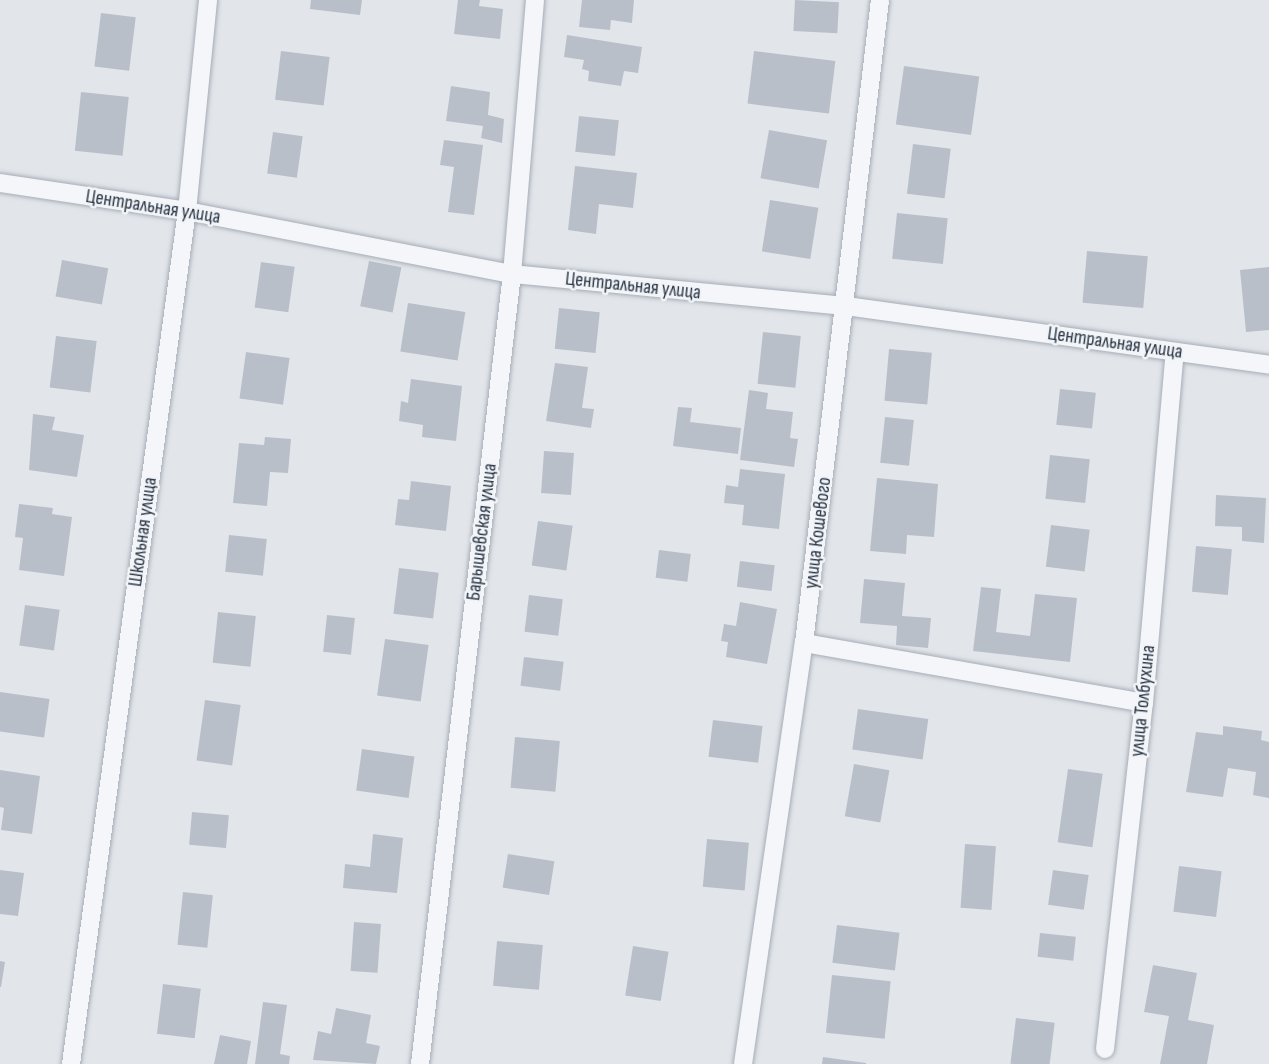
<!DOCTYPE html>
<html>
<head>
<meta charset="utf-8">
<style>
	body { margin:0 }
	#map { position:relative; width:1269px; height:1064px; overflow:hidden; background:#e2e6eb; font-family:"Sofia Sans Condensed",sans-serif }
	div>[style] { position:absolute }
	.building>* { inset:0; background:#b9bfc9; transform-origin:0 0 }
	.roads { filter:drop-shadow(0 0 2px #a7adb6) drop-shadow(0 0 2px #a7adb6) }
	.minor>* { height:18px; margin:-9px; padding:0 9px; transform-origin:9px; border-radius:9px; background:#f5f6f9 }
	span { translate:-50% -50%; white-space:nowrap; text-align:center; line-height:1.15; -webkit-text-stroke:5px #f2f5f8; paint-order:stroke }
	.street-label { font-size:20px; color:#293444 }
</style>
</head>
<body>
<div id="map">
	<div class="building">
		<i style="clip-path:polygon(311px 0,362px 0,360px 15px,310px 9px)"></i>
		<i style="clip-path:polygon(458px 0,480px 0,479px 6px,503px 9px,500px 39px,454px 34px)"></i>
		<i style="clip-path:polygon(582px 0,634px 0,632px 23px,611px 20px,610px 30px,579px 27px)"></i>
		<i style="left:795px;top:0;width:44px;height:31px;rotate:3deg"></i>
		<i style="left:101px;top:13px;width:35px;height:54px;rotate:7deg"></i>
		<i style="clip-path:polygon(567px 35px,642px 47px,638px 73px,624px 71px,621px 86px,588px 81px,589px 71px,582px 69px,584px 60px,564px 57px)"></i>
		<i style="left:281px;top:51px;width:49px;height:49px;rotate:7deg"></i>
		<i style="left:754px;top:51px;width:82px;height:53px;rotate:7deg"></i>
		<i style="left:904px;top:66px;width:76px;height:59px;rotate:8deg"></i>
		<i style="clip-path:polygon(451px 86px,490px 92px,488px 115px,504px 119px,502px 143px,481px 138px,483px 126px,446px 121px)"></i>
		<i style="left:81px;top:92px;width:48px;height:59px;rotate:6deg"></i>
		<i style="left:579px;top:116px;width:40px;height:36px;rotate:6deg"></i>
		<i style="left:769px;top:130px;width:59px;height:49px;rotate:10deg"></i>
		<i style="left:273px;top:132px;width:30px;height:42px;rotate:8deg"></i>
		<i style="clip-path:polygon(444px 140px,483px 145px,474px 215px,448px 212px,454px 167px,440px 165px)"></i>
		<i style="left:913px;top:144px;width:38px;height:50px;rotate:7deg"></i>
		<i style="clip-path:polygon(575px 166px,637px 173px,633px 208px,599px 204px,596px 234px,568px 230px)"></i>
		<i style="left:770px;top:200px;width:49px;height:52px;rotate:9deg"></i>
		<i style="left:897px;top:213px;width:51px;height:46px;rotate:6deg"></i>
		<i style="left:1087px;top:251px;width:61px;height:52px;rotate:5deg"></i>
		<i style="left:62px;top:260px;width:47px;height:37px;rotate:10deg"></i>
		<i style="left:369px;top:261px;width:33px;height:46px;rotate:11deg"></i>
		<i style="left:261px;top:262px;width:34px;height:46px;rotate:8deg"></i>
		<i style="clip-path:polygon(1269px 267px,1269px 330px,1246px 332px,1240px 270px)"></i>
		<i style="left:408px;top:303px;width:58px;height:49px;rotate:9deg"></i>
		<i style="left:559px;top:308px;width:41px;height:41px;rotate:6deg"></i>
		<i style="left:763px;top:332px;width:38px;height:52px;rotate:6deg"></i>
		<i style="left:56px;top:336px;width:41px;height:52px;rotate:7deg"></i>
		<i style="left:889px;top:349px;width:43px;height:52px;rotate:5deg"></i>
		<i style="left:246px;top:352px;width:44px;height:47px;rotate:8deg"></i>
		<i style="clip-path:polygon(555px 363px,588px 367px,582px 408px,594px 409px,591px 428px,546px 421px)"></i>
		<i style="clip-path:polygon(411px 379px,462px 386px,456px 441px,422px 437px,423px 425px,399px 421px,401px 401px,408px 403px)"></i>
		<i style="left:1060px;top:389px;width:36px;height:36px;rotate:6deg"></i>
		<i style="clip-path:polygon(749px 390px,768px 393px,766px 409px,793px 412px,790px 438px,798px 439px,794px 467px,740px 460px)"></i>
		<i style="clip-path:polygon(678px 407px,692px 408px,690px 422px,741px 428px,738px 454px,673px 446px)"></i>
		<i style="clip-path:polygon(33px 414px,55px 417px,52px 430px,84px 435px,77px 477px,29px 470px)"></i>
		<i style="left:885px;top:417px;width:29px;height:46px;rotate:6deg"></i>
		<i style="clip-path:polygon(265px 437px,291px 439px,288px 473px,270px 472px,267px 506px,233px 503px,239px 443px,264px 445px)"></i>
		<i style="left:544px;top:451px;width:30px;height:42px;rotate:4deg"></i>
		<i style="left:1050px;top:455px;width:40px;height:44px;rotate:6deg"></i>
		<i style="clip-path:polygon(740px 469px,785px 474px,779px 529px,742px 525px,744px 505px,724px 503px,726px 485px,738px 487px)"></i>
		<i style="clip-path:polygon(877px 478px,938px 484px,934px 537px,907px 535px,906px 554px,870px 551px)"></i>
		<i style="clip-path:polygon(411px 481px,451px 486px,446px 531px,395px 525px,398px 499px,409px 500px)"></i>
		<i style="clip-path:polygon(1216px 495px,1266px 498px,1264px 543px,1242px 541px,1242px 527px,1215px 526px)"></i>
		<i style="clip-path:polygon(19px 504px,53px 508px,52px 514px,72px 517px,64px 576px,19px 570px,23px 538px,15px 537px)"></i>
		<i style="left:538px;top:521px;width:35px;height:45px;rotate:8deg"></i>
		<i style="left:1051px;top:525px;width:39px;height:42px;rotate:7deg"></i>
		<i style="left:229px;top:535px;width:38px;height:37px;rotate:6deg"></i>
		<i style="left:1196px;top:546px;width:36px;height:46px;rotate:5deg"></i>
		<i style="left:659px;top:550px;width:32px;height:28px;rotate:7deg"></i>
		<i style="left:740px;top:561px;width:35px;height:26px;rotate:7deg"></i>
		<i style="left:399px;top:568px;width:40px;height:46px;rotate:7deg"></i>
		<i style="clip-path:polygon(864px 579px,905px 583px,902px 616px,931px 618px,928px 648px,896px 645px,897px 626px,860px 623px)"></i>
		<i style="clip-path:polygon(981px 587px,1001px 589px,996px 632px,1030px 636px,1035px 594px,1077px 598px,1070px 662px,973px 651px)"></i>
		<i style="left:529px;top:595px;width:34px;height:37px;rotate:7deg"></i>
		<i style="clip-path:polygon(740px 602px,777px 609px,767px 664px,726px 657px,728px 642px,721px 641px,724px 624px,736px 626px)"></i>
		<i style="left:25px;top:605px;width:35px;height:41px;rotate:8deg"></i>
		<i style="left:218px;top:612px;width:38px;height:51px;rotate:6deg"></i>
		<i style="left:327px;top:615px;width:28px;height:37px;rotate:6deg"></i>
		<i style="left:385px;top:639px;width:44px;height:57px;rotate:8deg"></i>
		<i style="left:524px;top:657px;width:40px;height:29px;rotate:7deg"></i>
		<i style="left:0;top:692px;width:50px;height:39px;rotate:8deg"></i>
		<i style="left:205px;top:700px;width:36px;height:61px;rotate:8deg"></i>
		<i style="left:858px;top:709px;width:71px;height:41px;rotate:8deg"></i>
		<i style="left:713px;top:720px;width:50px;height:37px;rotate:7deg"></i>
		<i style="clip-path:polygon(1223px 726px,1262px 731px,1261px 740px,1269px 742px,1269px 798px,1253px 795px,1256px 772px,1228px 768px,1223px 797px,1186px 792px,1196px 732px,1223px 735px)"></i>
		<i style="left:515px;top:737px;width:45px;height:51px;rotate:5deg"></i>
		<i style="left:362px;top:749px;width:53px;height:42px;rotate:8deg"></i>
		<i style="left:854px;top:764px;width:36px;height:53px;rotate:10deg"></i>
		<i style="left:1068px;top:769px;width:35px;height:74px;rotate:8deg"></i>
		<i style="clip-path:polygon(0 770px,40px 776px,32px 834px,1px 830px,4px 808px,0 807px)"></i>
		<i style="left:192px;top:812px;width:37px;height:33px;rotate:5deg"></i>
		<i style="clip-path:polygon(373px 834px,403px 838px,397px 893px,343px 888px,345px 864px,370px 867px)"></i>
		<i style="left:707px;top:839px;width:42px;height:48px;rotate:5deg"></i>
		<i style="left:965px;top:844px;width:31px;height:64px;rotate:4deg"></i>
		<i style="left:508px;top:854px;width:47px;height:34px;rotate:9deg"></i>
		<i style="left:1179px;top:866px;width:43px;height:46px;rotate:7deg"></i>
		<i style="clip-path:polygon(0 870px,24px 873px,18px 916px,0 914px)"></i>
		<i style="left:1053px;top:870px;width:36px;height:35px;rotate:8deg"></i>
		<i style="left:183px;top:892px;width:30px;height:53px;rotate:6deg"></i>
		<i style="left:354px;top:922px;width:27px;height:49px;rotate:4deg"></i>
		<i style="left:837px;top:925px;width:63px;height:38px;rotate:7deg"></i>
		<i style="left:1040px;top:933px;width:36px;height:24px;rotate:6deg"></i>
		<i style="left:497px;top:941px;width:46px;height:45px;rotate:5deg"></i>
		<i style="left:633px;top:946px;width:36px;height:50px;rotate:9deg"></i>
		<i style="clip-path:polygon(0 961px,5px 962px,1px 987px,0 987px)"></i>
		<i style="clip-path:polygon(1153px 965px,1197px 973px,1188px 1020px,1214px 1025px,1207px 1064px,1160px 1064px,1169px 1016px,1144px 1012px)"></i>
		<i style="left:832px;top:975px;width:59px;height:58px;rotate:6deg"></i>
		<i style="left:163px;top:984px;width:38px;height:50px;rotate:7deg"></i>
		<i style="clip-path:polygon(263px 1002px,287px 1005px,280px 1054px,290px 1056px,289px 1064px,255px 1064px)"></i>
		<i style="clip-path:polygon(336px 1008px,371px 1015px,366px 1043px,380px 1046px,376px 1064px,313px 1060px,318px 1031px,331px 1034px)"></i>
		<i style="left:1016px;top:1018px;width:39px;height:46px;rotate:7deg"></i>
		<i style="clip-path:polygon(220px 1035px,251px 1041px,247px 1064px,214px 1064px)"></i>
		<i style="clip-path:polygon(823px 1057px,866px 1063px,866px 1064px,822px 1064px)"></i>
	</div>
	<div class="roads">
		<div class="minor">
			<i style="left:0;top:183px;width:189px;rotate:8.5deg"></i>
			<i style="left:187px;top:211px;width:331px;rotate:11deg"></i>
			<i style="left:512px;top:274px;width:336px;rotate:5.5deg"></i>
			<i style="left:846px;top:306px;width:427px;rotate:7.9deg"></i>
			<i style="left:804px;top:643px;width:345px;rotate:10deg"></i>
			<i style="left:1105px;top:1049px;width:348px;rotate:-83.6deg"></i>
			<i style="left:1144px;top:703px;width:352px;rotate:-85deg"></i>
			<i style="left:71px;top:1064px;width:861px;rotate:-82.26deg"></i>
			<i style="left:187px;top:211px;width:212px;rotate:-84.3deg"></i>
			<i style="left:420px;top:1064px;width:795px;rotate:-83.36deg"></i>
			<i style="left:512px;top:274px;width:275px;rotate:-85.2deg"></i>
			<i style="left:743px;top:1064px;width:425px;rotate:-81.8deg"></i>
			<i style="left:804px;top:643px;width:647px;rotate:-83.26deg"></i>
		</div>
	</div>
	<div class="street-label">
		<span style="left:153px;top:207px;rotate:9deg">Центральная улица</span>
		<span style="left:633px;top:286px;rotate:6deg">Центральная улица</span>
		<span style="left:1115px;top:343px;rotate:8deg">Центральная улица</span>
		<span style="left:143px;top:532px;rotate:-82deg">Школьная улица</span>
		<span style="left:482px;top:532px;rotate:-83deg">Барышевская улица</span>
		<span style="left:818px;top:533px;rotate:-83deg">улица Кошевого</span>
		<span style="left:1143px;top:701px;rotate:-84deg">улица Толбухина</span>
	</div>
</div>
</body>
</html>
